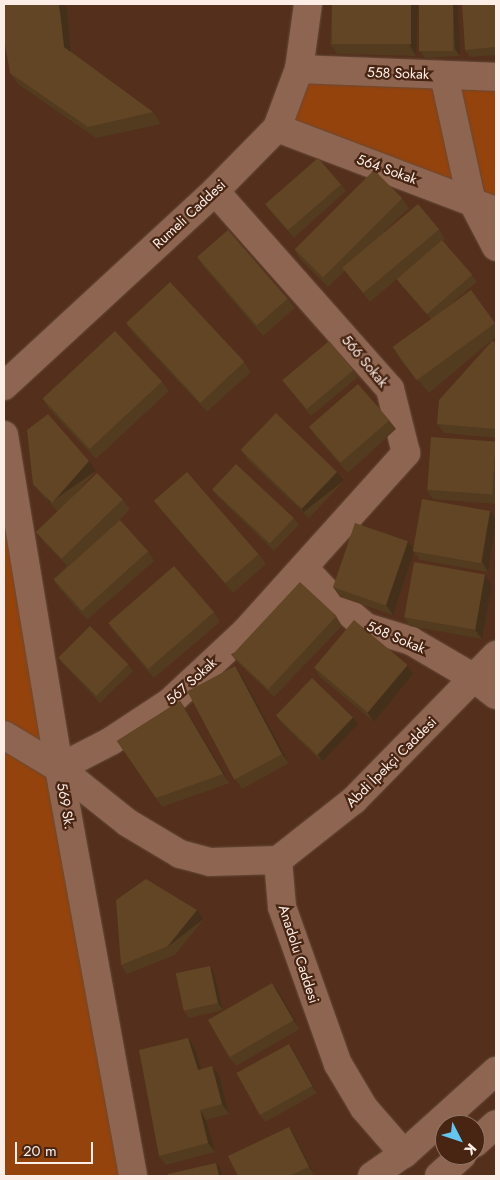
<!DOCTYPE html>
<html>
<head>
<meta charset="utf-8">
<style>
	body { margin:0 }
	#map { position:relative; width:500px; height:1180px; overflow:hidden; background:#532f1c; font-family:Jost,sans-serif }
	div>[style] { position:absolute }
	.green>* { inset:0; background:#94430d }
	.roads { filter:drop-shadow(0 0 1px #664a39) drop-shadow(0 0 1px #664a39) }
	.minor>* { height:28px; margin:-14px; padding:0 14px; transform-origin:14px; border-radius:14px; background:#8e6551 }
	.wall>* { inset:0; background:#533b20 }
	.shaded-wall>* { inset:0; background:#44301a; transform-origin:0 0 }
	.building>* { inset:0; background:#614525; transform-origin:0 0 }
	span { translate:-50% -50%; white-space:nowrap; text-align:center; line-height:1.15; -webkit-text-stroke:4.5px #472512; paint-order:stroke }
	.street-label { font-size:14px; color:#fcede6 }
	.frame { position:absolute; inset:0; border:5px solid #fcede6; pointer-events:none }
	.north { position:absolute; left:435px; top:1115px; width:50px; height:50px; box-sizing:border-box; background:#472512; border:1px solid #8f7567; border-radius:50%; rotate:131deg; font-size:14px; font-weight:700; line-height:20px; text-align:center; color:#fcede6 }
	.north::after { content:''; display:block; margin:auto; width:18px; height:22px; background:#64c5ee; clip-path:polygon(50% 0,100% 100%,50% 72%,0 100%) }
	.scale { position:absolute; left:15px; top:1142px; width:78px; height:22px; box-sizing:border-box; border:2px solid #fcede6; border-top:0; padding-left:6px; font-size:15px; line-height:18px; white-space:nowrap; color:#fcede6; -webkit-text-stroke:4px #472512; paint-order:stroke }
</style>
</head>
<body>
<div id="map">
	<div class="green">
		<i style="clip-path:polygon(299px 69px,496px 77px,496px 211px,277px 128px)"></i>
		<i style="clip-path:polygon(4px 435px,133px 1176px,4px 1176px)"></i>
	</div>
	<div class="roads">
		<div class="minor">
			<i style="left:299px;top:69px;width:197px;rotate:2.3deg"></i>
			<i style="left:444px;top:75px;width:127px;rotate:77.7deg"></i>
			<i style="left:471px;top:199px;width:54px;rotate:62.5deg"></i>
			<i style="left:277px;top:128px;width:234px;rotate:20.8deg"></i>
			<i style="left:4px;top:386px;width:287px;rotate:-42.7deg"></i>
			<i style="left:215px;top:191px;width:88px;rotate:-45.5deg"></i>
			<i style="left:277px;top:128px;width:63px;rotate:-69.6deg"></i>
			<i style="left:299px;top:69px;width:66px;rotate:-82.1deg"></i>
			<i style="left:4px;top:435px;width:338px;rotate:80.6deg"></i>
			<i style="left:59px;top:768px;width:415px;rotate:79.7deg"></i>
			<i style="left:304px;top:568px;width:44px;rotate:46.8deg"></i>
			<i style="left:334px;top:600px;width:42px;rotate:40.2deg"></i>
			<i style="left:366px;top:627px;width:47px;rotate:17.3deg"></i>
			<i style="left:411px;top:641px;width:73px;rotate:30.4deg"></i>
			<i style="left:474px;top:678px;width:28px;rotate:38deg"></i>
			<i style="left:4px;top:735px;width:64px;rotate:31deg"></i>
			<i style="left:59px;top:768px;width:88px;rotate:38.6deg"></i>
			<i style="left:128px;top:823px;width:61px;rotate:30.8deg"></i>
			<i style="left:180px;top:854px;width:31px;rotate:15deg"></i>
			<i style="left:210px;top:862px;width:68px;rotate:-1.7deg"></i>
			<i style="left:59px;top:768px;width:59px;rotate:-27.4deg"></i>
			<i style="left:111px;top:741px;width:71px;rotate:-33.5deg"></i>
			<i style="left:170px;top:702px;width:103px;rotate:-43deg"></i>
			<i style="left:245px;top:632px;width:241px;rotate:-48deg"></i>
			<i style="left:406px;top:453px;width:66px;rotate:-104deg"></i>
			<i style="left:390px;top:389px;width:264px;rotate:-131.5deg"></i>
			<i style="left:278px;top:860px;width:47px;rotate:85.1deg"></i>
			<i style="left:282px;top:907px;width:167px;rotate:70.4deg"></i>
			<i style="left:338px;top:1064px;width:51px;rotate:59.4deg"></i>
			<i style="left:364px;top:1108px;width:61px;rotate:49deg"></i>
			<i style="left:278px;top:860px;width:97px;rotate:-38.3deg"></i>
			<i style="left:354px;top:800px;width:203px;rotate:-45.6deg"></i>
			<i style="left:475px;top:1143px;width:28px;rotate:-42deg"></i>
			<i style="left:372px;top:1176px;width:39px;rotate:-35deg"></i>
			<i style="left:404px;top:1154px;width:124px;rotate:-42.1deg"></i>
			<i style="left:439px;top:1176px;width:31px;rotate:-42deg"></i>
		</div>
	</div>
	<div class="wall">
		<i style="clip-path:polygon(332px 4px,417px 4px,418px 5px,416px 56px,337px 54px,330px 44px)"></i>
		<i style="clip-path:polygon(419px 4px,456px 4px,458px 7px,460px 56px,425px 58px,420px 51px)"></i>
		<i style="clip-path:polygon(496px 4px,496px 55px,470px 57px,465px 50px)"></i>
		<i style="clip-path:polygon(67px 9px,72px 52px,153px 112px,161px 124px,96px 138px,18px 84px,10px 73px)"></i>
		<i style="clip-path:polygon(341px 184px,346px 191px,294px 238px,271px 212px,266px 205px)"></i>
		<i style="clip-path:polygon(402px 198px,409px 208px,384px 232px,439px 229px,445px 239px,442px 241px,472px 275px,477px 282px,432px 320px,402px 286px,397px 279px,370px 302px,345px 271px,328px 287px,300px 259px,294px 249px)"></i>
		<i style="clip-path:polygon(197px 257px,288px 299px,295px 308px,263px 336px,203px 266px)"></i>
		<i style="clip-path:polygon(471px 290px,496px 325px,496px 337px,429px 393px,402px 362px,396px 352px)"></i>
		<i style="clip-path:polygon(126px 323px,244px 362px,251px 372px,207px 412px,133px 333px)"></i>
		<i style="clip-path:polygon(496px 342px,496px 438px,444px 433px,437px 424px)"></i>
		<i style="clip-path:polygon(353px 370px,358px 377px,311px 416px,282px 380px)"></i>
		<i style="clip-path:polygon(162px 382px,169px 391px,96px 459px,49px 409px,43px 399px)"></i>
		<i style="clip-path:polygon(389px 420px,396px 429px,348px 473px,316px 437px,309px 427px)"></i>
		<i style="clip-path:polygon(496px 442px,496px 504px,433px 499px,426px 490px)"></i>
		<i style="clip-path:polygon(241px 450px,344px 481px,309px 518px,248px 460px)"></i>
		<i style="clip-path:polygon(96px 471px,69px 501px,123px 500px,130px 509px,119px 521px,148px 551px,154px 561px,87px 620px,59px 588px,53px 579px,67px 566px,44px 542px,37px 533px,58px 512px,40px 493px,33px 484px)"></i>
		<i style="clip-path:polygon(212px 489px,294px 518px,299px 525px,274px 551px,217px 496px)"></i>
		<i style="clip-path:polygon(154px 501px,259px 554px,266px 564px,233px 593px,161px 510px)"></i>
		<i style="clip-path:polygon(490px 511px,496px 519px,496px 523px,488px 572px,420px 560px,414px 552px,393px 615px,340px 597px,333px 587px,408px 541px,414px 549px)"></i>
		<i style="clip-path:polygon(485px 575px,492px 585px,482px 639px,410px 626px,404px 617px)"></i>
		<i style="clip-path:polygon(214px 612px,220px 622px,154px 678px,115px 633px,108px 623px)"></i>
		<i style="clip-path:polygon(336px 616px,342px 626px,274px 697px,238px 663px,231px 654px)"></i>
		<i style="clip-path:polygon(58px 657px,128px 664px,133px 671px,100px 703px,63px 664px)"></i>
		<i style="clip-path:polygon(407px 665px,413px 674px,374px 722px,320px 677px,314px 667px)"></i>
		<i style="clip-path:polygon(235px 666px,242px 676px,289px 763px,242px 789px,235px 779px)"></i>
		<i style="clip-path:polygon(180px 701px,186px 710px,230px 783px,162px 807px,117px 741px)"></i>
		<i style="clip-path:polygon(277px 716px,353px 717px,358px 724px,322px 762px,281px 723px)"></i>
		<i style="clip-path:polygon(197px 910px,204px 919px,175px 955px,127px 974px,121px 965px)"></i>
		<i style="clip-path:polygon(214px 973px,223px 1010px,189px 1018px,184px 1011px)"></i>
		<i style="clip-path:polygon(279px 992px,300px 1029px,236px 1066px,229px 1057px)"></i>
		<i style="clip-path:polygon(188px 1038px,195px 1048px,201px 1069px,212px 1066px,219px 1075px,229px 1114px,206px 1120px,215px 1152px,166px 1165px,159px 1156px)"></i>
		<i style="clip-path:polygon(294px 1051px,317px 1093px,265px 1122px,260px 1115px)"></i>
		<i style="clip-path:polygon(289px 1127px,294px 1134px,314px 1174px,309px 1176px,238px 1176px)"></i>
	</div>
	<div class="shaded-wall">
		<i style="clip-path:polygon(59px 4px,63px 4px,67px 9px,72px 59px,64px 47px)"></i>
		<i style="clip-path:polygon(411px 4px,417px 4px,418px 5px,416px 56px,410px 46px)"></i>
		<i style="clip-path:polygon(453px 4px,456px 4px,458px 7px,460px 56px,455px 49px)"></i>
		<i style="left:89px;top:461px;width:12px;height:56px;rotate:55deg"></i>
		<i style="left:337px;top:472px;width:11px;height:51px;rotate:52deg"></i>
		<i style="clip-path:polygon(490px 511px,496px 519px,496px 523px,488px 572px,482px 562px)"></i>
		<i style="clip-path:polygon(408px 541px,415px 551px,413px 551px,414px 552px,393px 615px,386px 605px)"></i>
		<i style="clip-path:polygon(485px 575px,492px 585px,482px 639px,475px 630px)"></i>
		<i style="clip-path:polygon(407px 665px,413px 674px,374px 722px,367px 712px)"></i>
		<i style="clip-path:polygon(235px 666px,242px 676px,289px 763px,282px 754px)"></i>
		<i style="clip-path:polygon(180px 701px,186px 710px,230px 783px,223px 774px)"></i>
		<i style="clip-path:polygon(353px 717px,358px 724px,322px 762px,318px 755px)"></i>
		<i style="left:197px;top:910px;width:11px;height:46px;rotate:52deg"></i>
		<i style="clip-path:polygon(210px 966px,214px 973px,223px 1010px,218px 1003px)"></i>
		<i style="clip-path:polygon(272px 983px,279px 992px,300px 1029px,293px 1020px)"></i>
		<i style="clip-path:polygon(188px 1038px,195px 1048px,204px 1079px,198px 1070px)"></i>
		<i style="clip-path:polygon(289px 1044px,294px 1051px,317px 1093px,312px 1086px)"></i>
		<i style="clip-path:polygon(212px 1066px,219px 1075px,229px 1114px,222px 1104px)"></i>
		<i style="clip-path:polygon(200px 1110px,206px 1120px,215px 1152px,208px 1143px)"></i>
		<i style="clip-path:polygon(289px 1127px,294px 1134px,314px 1174px,309px 1167px)"></i>
		<i style="clip-path:polygon(216px 1163px,221px 1170px,222px 1176px,219px 1176px)"></i>
	</div>
	<div class="building">
		<i style="clip-path:polygon(4px 4px,59px 4px,64px 47px,153px 112px,88px 127px,10px 73px,4px 39px)"></i>
		<i style="left:332px;top:4px;width:79px;height:40px"></i>
		<i style="left:419px;top:4px;width:34px;height:47px"></i>
		<i style="clip-path:polygon(462px 4px,496px 4px,496px 47px,465px 50px)"></i>
		<i style="left:318px;top:158px;width:35px;height:70px;rotate:49deg"></i>
		<i style="left:374px;top:170px;width:40px;height:112px;rotate:45deg"></i>
		<i style="left:418px;top:204px;width:33px;height:99px;rotate:50deg"></i>
		<i style="left:228px;top:230px;width:91px;height:41px;rotate:49deg"></i>
		<i style="left:442px;top:240px;width:46px;height:60px;rotate:49deg"></i>
		<i style="left:170px;top:282px;width:109px;height:60px;rotate:47deg"></i>
		<i style="left:471px;top:290px;width:41px;height:97px;rotate:54deg"></i>
		<i style="left:115px;top:331px;width:69px;height:99px;rotate:47deg"></i>
		<i style="left:329px;top:341px;width:38px;height:61px;rotate:50deg"></i>
		<i style="clip-path:polygon(492px 341px,496px 342px,496px 429px,437px 424px,439px 400px)"></i>
		<i style="left:358px;top:384px;width:48px;height:65px;rotate:49deg"></i>
		<i style="left:276px;top:413px;width:85px;height:51px;rotate:44deg"></i>
		<i style="clip-path:polygon(48px 414px,89px 461px,52px 503px,33px 484px,27px 430px)"></i>
		<i style="left:431px;top:437px;width:65px;height:53px;rotate:4deg"></i>
		<i style="left:236px;top:464px;width:79px;height:35px;rotate:43deg"></i>
		<i style="left:187px;top:472px;width:109px;height:44px;rotate:49deg"></i>
		<i style="left:97px;top:473px;width:37px;height:85px;rotate:46deg"></i>
		<i style="left:422px;top:499px;width:69px;height:53px;rotate:10deg"></i>
		<i style="left:120px;top:520px;width:42px;height:89px;rotate:48deg"></i>
		<i style="left:355px;top:523px;width:56px;height:68px;rotate:19deg"></i>
		<i style="left:414px;top:562px;width:72px;height:56px;rotate:10deg"></i>
		<i style="left:174px;top:566px;width:61px;height:87px;rotate:49deg"></i>
		<i style="left:300px;top:582px;width:50px;height:100px;rotate:43deg"></i>
		<i style="left:354px;top:620px;width:70px;height:62px;rotate:40deg"></i>
		<i style="left:90px;top:626px;width:54px;height:45px;rotate:45deg"></i>
		<i style="left:235px;top:666px;width:100px;height:54px;rotate:62deg"></i>
		<i style="left:312px;top:678px;width:57px;height:52px;rotate:44deg"></i>
		<i style="clip-path:polygon(180px 701px,223px 774px,156px 798px,117px 741px)"></i>
		<i style="clip-path:polygon(146px 879px,197px 910px,168px 946px,121px 965px,116px 900px)"></i>
		<i style="left:210px;top:966px;width:38px;height:35px;rotate:78deg"></i>
		<i style="left:272px;top:983px;width:43px;height:74px;rotate:60deg"></i>
		<i style="clip-path:polygon(188px 1038px,198px 1070px,212px 1066px,222px 1104px,200px 1110px,208px 1143px,159px 1156px,139px 1050px)"></i>
		<i style="left:289px;top:1044px;width:48px;height:60px;rotate:61deg"></i>
		<i style="clip-path:polygon(289px 1127px,309px 1167px,289px 1176px,238px 1176px,228px 1156px)"></i>
		<i style="clip-path:polygon(216px 1163px,219px 1176px,168px 1176px,168px 1174px)"></i>
	</div>
	<div class="street-label">
		<span style="left:398px;top:73px;rotate:2deg">558 Sokak</span>
		<span style="left:387px;top:169px;rotate:20deg">564 Sokak</span>
		<span style="left:189px;top:214px;rotate:-43deg">Rumeli Caddesi</span>
		<span style="left:365px;top:361px;rotate:50deg">566 Sokak</span>
		<span style="left:396px;top:637px;rotate:23deg">568 Sokak</span>
		<span style="left:191px;top:681px;rotate:-42deg">567 Sokak</span>
		<span style="left:391px;top:762px;rotate:-45deg">Abdi İpekçi Caddesi</span>
		<span style="left:66px;top:806px;rotate:80deg">569 Sk.</span>
		<span style="left:299px;top:954px;rotate:72deg">Anadolu Caddesi</span>
	</div>
	<div class="frame"></div>
	<div class="north">K</div>
	<div class="scale">20 m</div>
</div>
</body>
</html>
